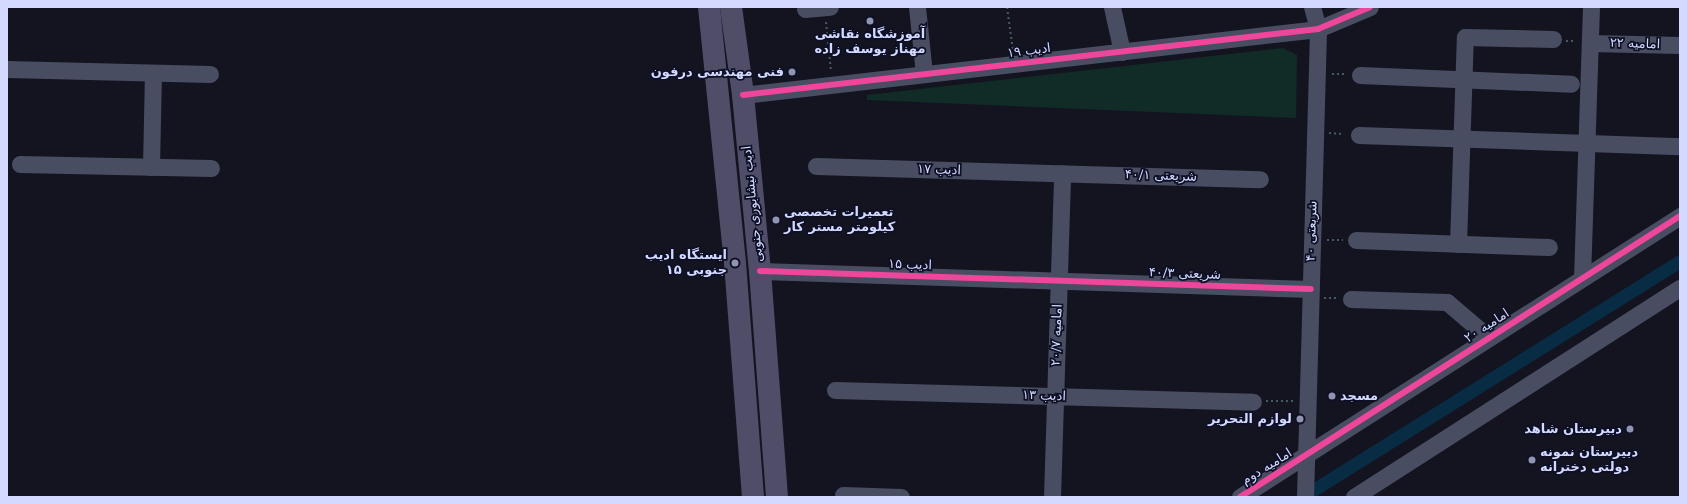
<!DOCTYPE html>
<html>
<head>
<meta charset="utf-8">
<style>
	body { margin:0 }
	#map { position:relative; width:1687px; height:504px; overflow:hidden; background:#141420; font-family:"DejaVu Sans",Cairo,sans-serif }
	div>[style] { position:absolute }
	.green>* { inset:0; background:#112c26 }
	.canal>* { height:13px; margin:-6.5px; padding:0 6.5px; transform-origin:6.5px; border-radius:6.5px; background:#082c43 }
	.path>* { height:2px; margin-top:-1px; transform-origin:0; background:repeating-linear-gradient(90deg,#455a61 0 2px,transparent 0 5px) }
	.minor>* { height:17px; margin:-8.5px; padding:0 8.5px; transform-origin:8.5px; border-radius:8.5px; background:#484d61 }
	.major>* { height:22px; margin:-11px; padding:0 11px; transform-origin:11px; border-radius:11px; background:#504d68 }
	.cycleway>* { height:6px; margin:-3px; padding:0 3px; transform-origin:3px; border-radius:3px; background:#ed469a }
	.dots>* { width:11px; height:11px; translate:-50% -50%; box-sizing:border-box; border:2px solid #0e1026; border-radius:50% }
	span { translate:-50% -50%; white-space:nowrap; text-align:center; line-height:1.15; -webkit-text-stroke:3.5px #0e1026; paint-order:stroke }
	.poi-label { font-size:13px; color:#d3d9ff; font-weight:700 }
	.right { translate:-100% -50%; text-align:right }
	.left { translate:0 -50%; text-align:left }
	.street-label { font-size:13px; color:#d3d9ff }
	.frame { position:absolute; inset:0; border:8px solid #d3d9ff; pointer-events:none }
</style>
</head>
<body>
<div id="map">
	<div class="green">
		<i style="clip-path:polygon(1283px 48px,1297px 55px,1296px 118px,867px 100px,867px 95px)"></i>
	</div>
	<div class="canal">
		<i style="left:1302px;top:497px;width:446px;rotate:-32deg"></i>
	</div>
	<div class="path">
		<i style="left:1007px;top:7px;width:44px;rotate:82.2deg"></i>
		<i style="left:826px;top:22px;width:49px;rotate:84.2deg"></i>
		<i style="left:1566px;top:41px;width:10px"></i>
		<i style="left:1332px;top:74px;width:13px"></i>
		<i style="left:1329px;top:133px;width:15px;rotate:4deg"></i>
		<i style="left:1327px;top:240px;width:16px"></i>
		<i style="left:1324px;top:298px;width:14px"></i>
		<i style="left:1266px;top:401px;width:28px"></i>
	</div>
	<div class="minor">
		<i style="left:917px;top:7px;width:67px;rotate:84deg"></i>
		<i style="left:1112px;top:7px;width:46px;rotate:77.5deg"></i>
		<i style="left:805px;top:9px;width:25px;rotate:-5deg"></i>
		<i style="left:1590px;top:43px;width:90px;rotate:1.3deg"></i>
		<i style="left:7px;top:69px;width:203px;rotate:1.4deg"></i>
		<i style="left:1360px;top:75px;width:211px;rotate:2.4deg"></i>
		<i style="left:743px;top:95px;width:579px;rotate:-6.55deg"></i>
		<i style="left:1318px;top:29px;width:56px;rotate:-22.9deg"></i>
		<i style="left:1359px;top:135px;width:321px;rotate:2deg"></i>
		<i style="left:20px;top:164px;width:191px;rotate:1.2deg"></i>
		<i style="left:816px;top:166px;width:444px;rotate:1.7deg"></i>
		<i style="left:151px;top:167px;width:94px;rotate:-88.8deg"></i>
		<i style="left:1356px;top:240px;width:193px;rotate:2.1deg"></i>
		<i style="left:1458px;top:244px;width:207px;rotate:-88.1deg"></i>
		<i style="left:1465px;top:37px;width:88px;rotate:1.3deg"></i>
		<i style="left:760px;top:271px;width:551px;rotate:1.87deg"></i>
		<i style="left:1582px;top:278px;width:271px;rotate:-88.1deg"></i>
		<i style="left:1351px;top:299px;width:96px;rotate:1.8deg"></i>
		<i style="left:1447px;top:302px;width:55px;rotate:40.6deg"></i>
		<i style="left:835px;top:390px;width:418px;rotate:1.6deg"></i>
		<i style="left:843px;top:495px;width:58px;rotate:2deg"></i>
		<i style="left:1052px;top:497px;width:324px;rotate:-88.2deg"></i>
		<i style="left:1240px;top:497px;width:522px;rotate:-32.56deg"></i>
		<i style="left:1305px;top:497px;width:468px;rotate:-88.4deg"></i>
		<i style="left:1318px;top:29px;width:23px;rotate:-105deg"></i>
		<i style="left:1354px;top:497px;width:387px;rotate:-32.7deg"></i>
	</div>
	<div class="major">
		<i style="left:709px;top:7px;width:257px;rotate:84.2deg"></i>
		<i style="left:735px;top:263px;width:235px;rotate:85.6deg"></i>
		<i style="left:731px;top:7px;width:89px;rotate:82.2deg"></i>
		<i style="left:743px;top:95px;width:177px;rotate:84.5deg"></i>
		<i style="left:760px;top:271px;width:227px;rotate:85.7deg"></i>
	</div>
	<div class="cycleway">
		<i style="left:743px;top:95px;width:579px;rotate:-6.55deg"></i>
		<i style="left:1318px;top:29px;width:56px;rotate:-22.9deg"></i>
		<i style="left:760px;top:271px;width:551px;rotate:1.87deg"></i>
		<i style="left:1240px;top:497px;width:522px;rotate:-32.56deg"></i>
	</div>
	<div class="dots">
		<i style="left:870px;top:21px;background:#9094b1"></i>
		<i style="left:792px;top:72px;background:#9094b1"></i>
		<i style="left:776px;top:220px;background:#9094b1"></i>
		<i style="left:735px;top:263px;background:#9094b1"></i>
		<i style="left:1332px;top:396px;background:#9094b1"></i>
		<i style="left:1300px;top:419px;background:#9094b1"></i>
		<i style="left:1630px;top:429px;background:#9094b1"></i>
		<i style="left:1532px;top:460px;background:#9094b1"></i>
	</div>
	<div class="poi-label">
		<span style="left:870px;top:42px">آموزشگاه نقاشی<br>مهناز یوسف زاده</span>
		<span class="right" style="left:784px;top:72px">فنی مهندسی درفون</span>
		<span class="left" style="left:784px;top:220px">تعمیرات تخصصی<br>کیلومتر مستر کار</span>
		<span class="right" style="left:727px;top:263px">ایستگاه ادیب<br>جنوبی ۱۵</span>
		<span class="left" style="left:1340px;top:396px">مسجد</span>
		<span class="right" style="left:1292px;top:419px">لوازم التحریر</span>
		<span class="right" style="left:1622px;top:429px">دبیرستان شاهد</span>
		<span class="left" style="left:1540px;top:460px">دبیرستان نمونه<br>دولتی دخترانه</span>
	</div>
	<div class="street-label">
		<span style="left:1635px;top:44px;rotate:2deg">امامیه ۲۲</span>
		<span style="left:1029px;top:51px;rotate:-7deg">ادیب ۱۹</span>
		<span style="left:939px;top:170px;rotate:2deg">ادیب ۱۷</span>
		<span style="left:1161px;top:176px;rotate:2deg">شریعتی ۴۰/۱</span>
		<span style="left:753px;top:204px;rotate:-96deg">ادیب نیشابوری جنوبی</span>
		<span style="left:1312px;top:231px;rotate:-88deg">شریعتی ۴۰</span>
		<span style="left:910px;top:265px;rotate:2deg">ادیب ۱۵</span>
		<span style="left:1185px;top:274px;rotate:2deg">شریعتی ۴۰/۳</span>
		<span style="left:1487px;top:326px;rotate:-33deg">امامیه ۲۰</span>
		<span style="left:1057px;top:335px;rotate:-88deg">امامیه ۲۰/۷</span>
		<span style="left:1044px;top:396px;rotate:2deg">ادیب ۱۳</span>
		<span style="left:1267px;top:467px;rotate:-32deg">امامیه دوم</span>
	</div>
	<div class="frame"></div>
</div>
</body>
</html>
